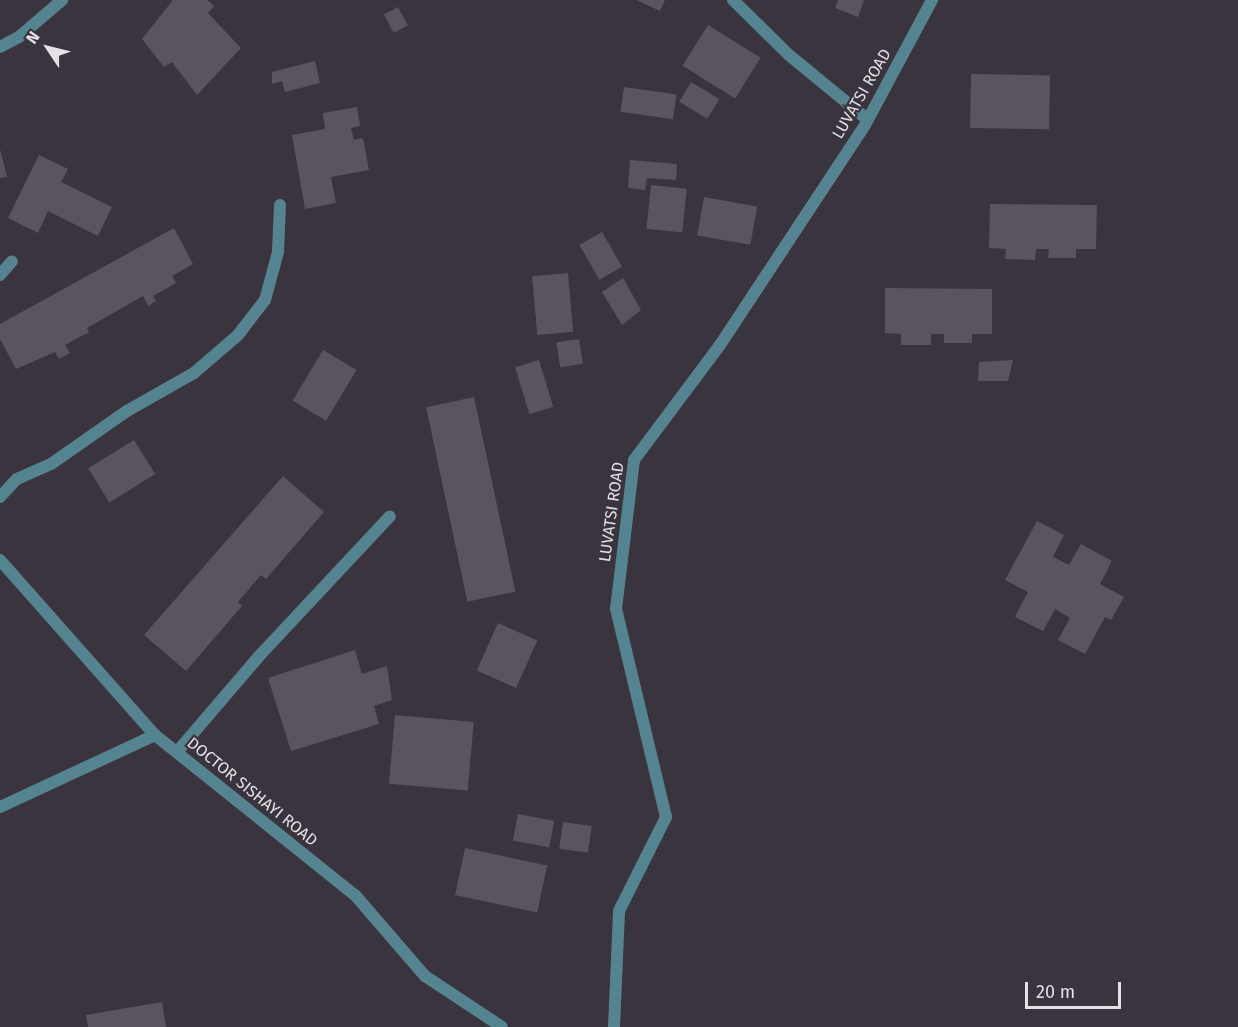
<!DOCTYPE html>
<html>
<head>
<meta charset="utf-8">
<style>
	body { margin:0 }
	#map { position:relative; width:1238px; height:1027px; overflow:hidden; background:#39343d; font-family:"Fira Sans",sans-serif }
	div>[style] { position:absolute }
	.building>* { inset:0; background:#5a545e; transform-origin:0 0 }
	.lane>* { height:12px; margin:-6px; padding:0 6px; transform-origin:6px; border-radius:6px; background:#558491 }
	.street>* { height:12px; margin:-6px; padding:0 6px; transform-origin:6px; border-radius:6px; background:#558491 }
	span { translate:-50% -50%; white-space:nowrap; text-align:center; line-height:1.15; -webkit-text-stroke:4.5px #39343d; paint-order:stroke }
	.street-label { font-size:16px; color:#e3e0e6 }
	.north { position:absolute; left:18px; top:18px; width:60px; height:60px; -webkit-text-stroke:4px #39343d; paint-order:stroke; rotate:305deg; font-size:16px; font-weight:700; line-height:24px; text-align:center; color:#e3e0e6 }
	.north::after { content:''; display:block; margin:auto; width:21px; height:27px; background:#e3e0e6; clip-path:polygon(50% 0,100% 100%,50% 72%,0 100%) }
	.scale { position:absolute; left:1025px; top:982px; width:96px; height:27px; box-sizing:border-box; border:3px solid #e3e0e6; border-top:0; padding-left:8px; font-size:18px; line-height:21px; white-space:nowrap; color:#e3e0e6; -webkit-text-stroke:4px #39343d; paint-order:stroke }
</style>
</head>
<body>
<div id="map">
	<div class="building">
		<i style="clip-path:polygon(173px 0,207px 0,214px 6px,208px 13px,241px 48px,197px 95px,172px 62px,164px 67px,142px 39px)"></i>
		<i style="clip-path:polygon(636px 0,665px 0,660px 11px)"></i>
		<i style="clip-path:polygon(838px 0,864px 0,858px 17px,835px 8px)"></i>
		<i style="left:398px;top:7px;width:21px;height:16px;rotate:62deg"></i>
		<i style="left:708px;top:25px;width:62px;height:48px;rotate:32deg"></i>
		<i style="clip-path:polygon(315px 61px,320px 83px,285px 92px,282px 81px,272px 84px,272px 72px)"></i>
		<i style="left:971px;top:74px;width:79px;height:54px;rotate:1deg"></i>
		<i style="left:691px;top:82px;width:33px;height:23px;rotate:31deg"></i>
		<i style="left:624px;top:87px;width:53px;height:25px;rotate:8deg"></i>
		<i style="clip-path:polygon(357px 107px,360px 126px,351px 128px,354px 140px,363px 138px,369px 170px,331px 177px,336px 203px,305px 209px,292px 135px,325px 129px,323px 113px)"></i>
		<i style="clip-path:polygon(0 149px,7px 177px,0 178px)"></i>
		<i style="clip-path:polygon(39px 155px,68px 169px,61px 182px,112px 207px,98px 236px,48px 211px,38px 233px,8px 218px)"></i>
		<i style="clip-path:polygon(630px 160px,677px 164px,676px 180px,647px 178px,645px 190px,628px 188px)"></i>
		<i style="left:651px;top:185px;width:36px;height:44px;rotate:6deg"></i>
		<i style="left:704px;top:197px;width:54px;height:39px;rotate:10deg"></i>
		<i style="clip-path:polygon(990px 204px,1097px 205px,1096px 249px,1076px 249px,1076px 258px,1048px 258px,1049px 249px,1036px 249px,1035px 260px,1005px 259px,1006px 249px,989px 248px)"></i>
		<i style="clip-path:polygon(174px 228px,193px 264px,172px 276px,176px 283px,153px 296px,156px 301px,148px 306px,143px 296px,87px 328px,89px 332px,65px 345px,70px 353px,59px 359px,55px 352px,16px 369px,0 339px,0 324px)"></i>
		<i style="left:602px;top:232px;width:40px;height:26px;rotate:60deg"></i>
		<i style="left:568px;top:273px;width:59px;height:36px;rotate:85deg"></i>
		<i style="clip-path:polygon(623px 278px,641px 310px,622px 325px,602px 292px)"></i>
		<i style="clip-path:polygon(885px 288px,992px 289px,992px 334px,972px 334px,972px 343px,944px 343px,944px 334px,931px 334px,931px 345px,901px 345px,901px 334px,885px 333px)"></i>
		<i style="left:579px;top:339px;width:25px;height:23px;rotate:81deg"></i>
		<i style="left:323px;top:350px;width:39px;height:59px;rotate:31deg"></i>
		<i style="left:539px;top:360px;width:49px;height:25px;rotate:73deg"></i>
		<i style="clip-path:polygon(1013px 360px,1008px 381px,978px 381px,979px 362px)"></i>
		<i style="left:474px;top:397px;width:199px;height:49px;rotate:78deg"></i>
		<i style="left:134px;top:440px;width:40px;height:54px;rotate:58deg"></i>
		<i style="clip-path:polygon(283px 476px,324px 512px,266px 579px,261px 575px,238px 602px,242px 606px,186px 671px,144px 635px)"></i>
		<i style="clip-path:polygon(1037px 521px,1064px 535px,1053px 557px,1069px 565px,1081px 544px,1112px 561px,1100px 584px,1124px 597px,1111px 620px,1105px 617px,1085px 654px,1058px 640px,1070px 618px,1055px 609px,1043px 631px,1015px 617px,1028px 592px,1005px 580px)"></i>
		<i style="left:498px;top:623px;width:43px;height:52px;rotate:24deg"></i>
		<i style="clip-path:polygon(355px 650px,362px 674px,387px 666px,392px 700px,374px 706px,379px 724px,291px 751px,268px 678px)"></i>
		<i style="left:395px;top:715px;width:79px;height:69px;rotate:5deg"></i>
		<i style="left:518px;top:814px;width:37px;height:27px;rotate:11deg"></i>
		<i style="left:563px;top:822px;width:29px;height:27px;rotate:8deg"></i>
		<i style="left:465px;top:848px;width:84px;height:48px;rotate:12deg"></i>
		<i style="clip-path:polygon(162px 1002px,166px 1027px,88px 1027px,86px 1015px)"></i>
	</div>
	<div class="lane">
		<i style="left:177px;top:752px;width:130px;rotate:-49.4deg"></i>
		<i style="left:262px;top:653px;width:187px;rotate:-46.9deg"></i>
	</div>
	<div class="street">
		<i style="left:733px;top:0;width:78px;rotate:44.5deg"></i>
		<i style="left:789px;top:55px;width:102px;rotate:39.4deg"></i>
		<i style="left:0;top:47px;width:21px;rotate:-28deg"></i>
		<i style="left:19px;top:37px;width:57px;rotate:-40.7deg"></i>
		<i style="left:0;top:275px;width:18px;rotate:-49deg"></i>
		<i style="left:0;top:497px;width:25px;rotate:-47deg"></i>
		<i style="left:17px;top:479px;width:37px;rotate:-24deg"></i>
		<i style="left:51px;top:464px;width:93px;rotate:-34.9deg"></i>
		<i style="left:127px;top:411px;width:77px;rotate:-29.6deg"></i>
		<i style="left:194px;top:373px;width:58px;rotate:-40.8deg"></i>
		<i style="left:238px;top:335px;width:44px;rotate:-52.4deg"></i>
		<i style="left:265px;top:300px;width:50px;rotate:-74.8deg"></i>
		<i style="left:278px;top:252px;width:47px;rotate:-87.6deg"></i>
		<i style="left:0;top:560px;width:234px;rotate:48.5deg"></i>
		<i style="left:155px;top:735px;width:256px;rotate:38.7deg"></i>
		<i style="left:355px;top:895px;width:107px;rotate:49.2deg"></i>
		<i style="left:425px;top:976px;width:92px;rotate:33.5deg"></i>
		<i style="left:0;top:807px;width:171px;rotate:-24.9deg"></i>
		<i style="left:614px;top:1027px;width:116px;rotate:-87.5deg"></i>
		<i style="left:619px;top:911px;width:105px;rotate:-63.4deg"></i>
		<i style="left:666px;top:817px;width:214px;rotate:-103.5deg"></i>
		<i style="left:616px;top:609px;width:150px;rotate:-83.1deg"></i>
		<i style="left:634px;top:460px;width:144px;rotate:-53.2deg"></i>
		<i style="left:720px;top:345px;width:263px;rotate:-56.6deg"></i>
		<i style="left:865px;top:125px;width:142px;rotate:-61.8deg"></i>
	</div>
	<div class="street-label">
		<span style="left:862px;top:94px;rotate:-60deg">LUVATSI ROAD</span>
		<span style="left:612px;top:512px;rotate:-82deg">LUVATSI ROAD</span>
		<span style="left:252px;top:792px;rotate:39deg">DOCTOR SISHAYI ROAD</span>
	</div>
	<div class="north">N</div>
	<div class="scale">20 m</div>
</div>
</body>
</html>
